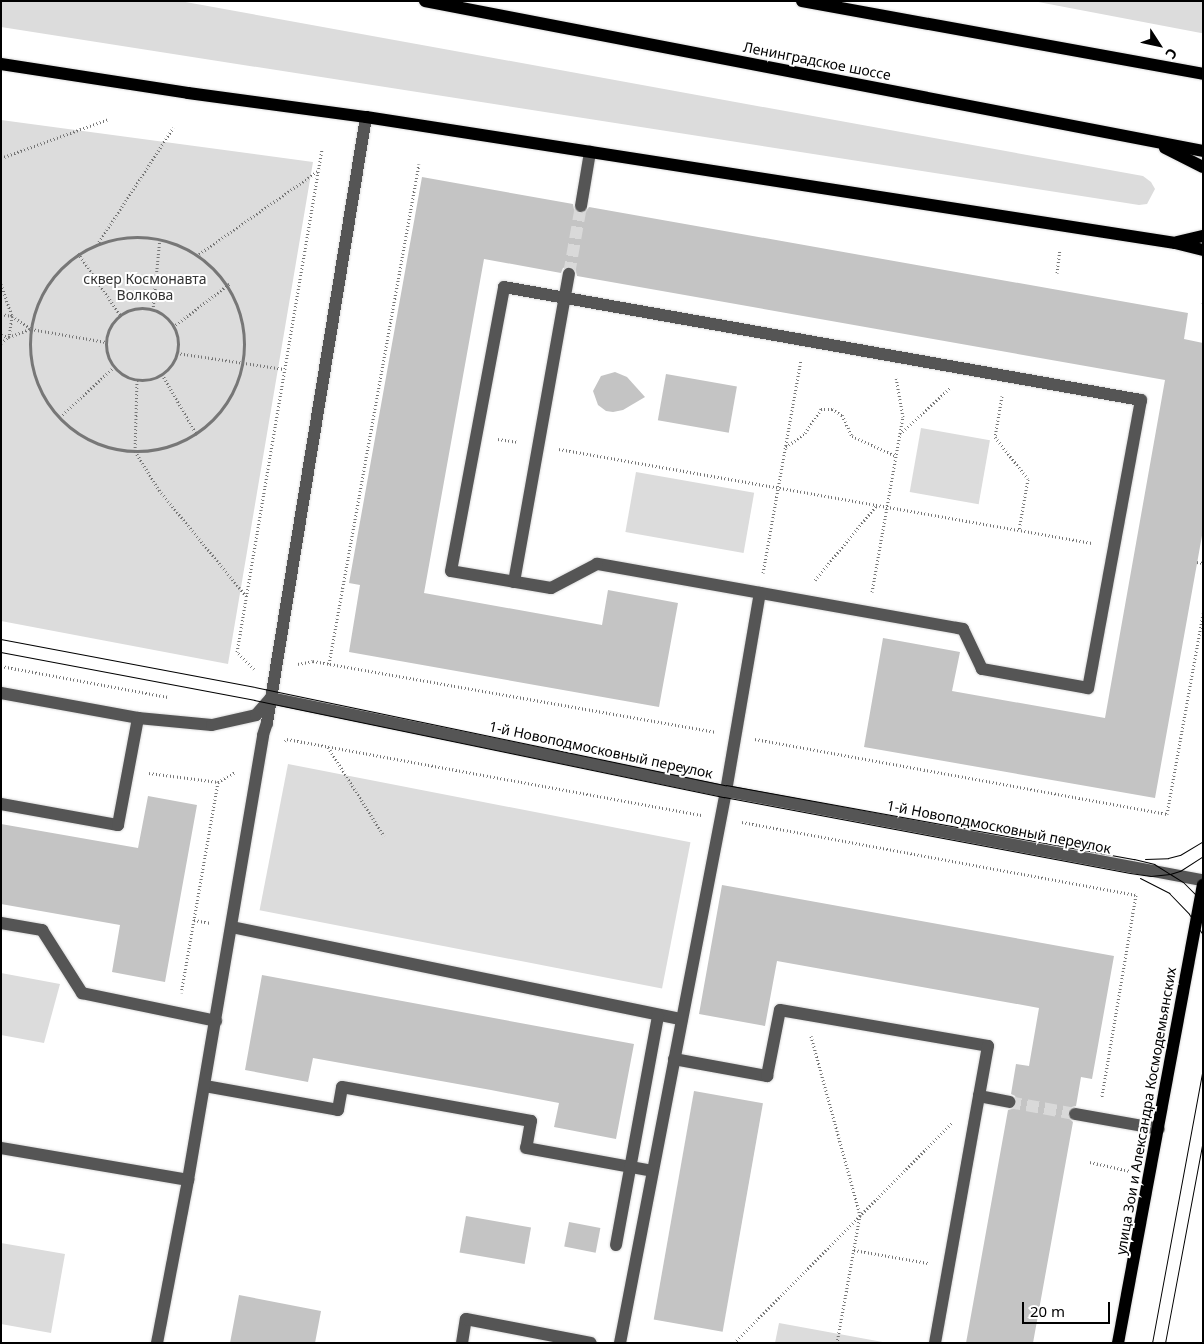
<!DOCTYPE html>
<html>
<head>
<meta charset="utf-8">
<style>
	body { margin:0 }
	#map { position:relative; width:1204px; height:1344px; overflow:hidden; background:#fff; font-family:"Noto Sans",sans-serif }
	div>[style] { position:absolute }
	.green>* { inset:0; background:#dcdcdc; transform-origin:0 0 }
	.building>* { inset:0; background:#c4c4c4; transform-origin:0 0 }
	.minor-tunnel>* { height:12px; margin-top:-6px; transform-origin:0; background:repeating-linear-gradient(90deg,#d9d9d9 0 12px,transparent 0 18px) }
	.path>* { height:3px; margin-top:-1.5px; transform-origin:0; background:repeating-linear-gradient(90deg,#777 0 1px,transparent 0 3.5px) }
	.path>.ring { margin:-1.5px; padding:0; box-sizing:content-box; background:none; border:3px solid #777; border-radius:50% }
	.roads { filter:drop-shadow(0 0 1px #dbdbdb) drop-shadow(0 0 1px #dbdbdb) }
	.minor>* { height:12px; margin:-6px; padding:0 6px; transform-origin:6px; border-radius:6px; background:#555 }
	.major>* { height:12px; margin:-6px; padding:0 6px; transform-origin:6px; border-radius:6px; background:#000 }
	.tram>* { height:1px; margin:-0.5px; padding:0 0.5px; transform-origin:0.5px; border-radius:0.5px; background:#000 }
	span { translate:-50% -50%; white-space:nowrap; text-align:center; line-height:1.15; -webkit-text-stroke:4px #fff; paint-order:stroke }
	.street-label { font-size:14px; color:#000 }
	.park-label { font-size:14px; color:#333 }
	.frame { position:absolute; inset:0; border:2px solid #000; pointer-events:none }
	.north { position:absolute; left:1134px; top:20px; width:50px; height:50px; -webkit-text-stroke:4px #fff; paint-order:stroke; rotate:125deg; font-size:14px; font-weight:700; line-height:20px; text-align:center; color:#000 }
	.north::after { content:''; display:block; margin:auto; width:18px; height:22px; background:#000; clip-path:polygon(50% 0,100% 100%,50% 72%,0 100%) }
	.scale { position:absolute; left:1022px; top:1302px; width:88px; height:22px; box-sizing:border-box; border:2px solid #000; border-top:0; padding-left:6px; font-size:15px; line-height:18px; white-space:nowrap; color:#000; -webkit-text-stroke:4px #fff; paint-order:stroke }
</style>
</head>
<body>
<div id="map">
	<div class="green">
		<i style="clip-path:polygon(1px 1px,180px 1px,1143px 176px,1151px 182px,1155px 189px,1147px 204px,1139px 205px,1px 27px)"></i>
		<i style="clip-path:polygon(1033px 1px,1203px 1px,1203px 33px,1201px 33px)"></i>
		<i style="clip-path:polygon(1px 120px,313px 162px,228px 664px,1px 621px)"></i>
		<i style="left:921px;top:428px;width:70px;height:65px;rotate:10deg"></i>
		<i style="left:636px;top:472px;width:120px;height:61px;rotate:10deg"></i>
		<i style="left:288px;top:764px;width:410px;height:149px;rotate:11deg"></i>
		<i style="clip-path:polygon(1px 973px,60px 984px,44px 1043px,1px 1035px)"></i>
		<i style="clip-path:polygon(1px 1243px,65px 1254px,51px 1333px,1px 1324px)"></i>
		<i style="clip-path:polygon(779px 1323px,839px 1334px,888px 1343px,775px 1343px)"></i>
	</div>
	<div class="building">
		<i style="clip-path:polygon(422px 177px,573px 204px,574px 209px,579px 214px,584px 213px,589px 207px,1188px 313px,1184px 339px,1203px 343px,1203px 530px,1155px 798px,864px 747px,883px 638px,960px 652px,952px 691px,1105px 718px,1165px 380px,577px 276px,575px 268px,570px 266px,563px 268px,561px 273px,484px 259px,424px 593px,602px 625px,608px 590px,678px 603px,659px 707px,349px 652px,360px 585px,349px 583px)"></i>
		<i style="clip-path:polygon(615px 372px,627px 377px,645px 397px,623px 410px,613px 412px,606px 411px,598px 405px,593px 391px,601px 376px)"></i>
		<i style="left:666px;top:374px;width:72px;height:47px;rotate:10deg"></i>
		<i style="clip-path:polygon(148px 796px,197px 805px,165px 982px,112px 972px,120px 925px,1px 904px,1px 824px,138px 848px)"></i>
		<i style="clip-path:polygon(722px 885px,1114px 956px,1092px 1079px,1081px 1077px,1076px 1106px,1072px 1107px,1067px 1112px,1068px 1117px,1073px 1122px,1033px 1343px,966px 1343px,1008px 1110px,1015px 1108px,1017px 1103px,1015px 1096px,1011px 1094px,1016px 1064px,1029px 1066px,1039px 1008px,777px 961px,765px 1026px,699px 1014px)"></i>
		<i style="clip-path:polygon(262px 975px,634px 1044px,616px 1139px,554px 1127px,559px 1103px,491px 1090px,313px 1058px,308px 1082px,245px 1070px)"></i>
		<i style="left:694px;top:1091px;width:70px;height:232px;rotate:10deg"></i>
		<i style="left:466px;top:1216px;width:66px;height:37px;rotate:10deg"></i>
		<i style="left:569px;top:1222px;width:32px;height:25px;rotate:11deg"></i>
		<i style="clip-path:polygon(239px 1295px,321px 1311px,315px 1343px,230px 1343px)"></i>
	</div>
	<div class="minor-tunnel">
		<i style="left:569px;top:274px;width:69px;rotate:-80deg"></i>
		<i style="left:1009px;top:1102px;width:67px;rotate:10.3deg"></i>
	</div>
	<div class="path">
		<i style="left:1px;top:158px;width:115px;rotate:-19.9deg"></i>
		<i class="ring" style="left:30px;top:237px;width:211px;height:211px"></i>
		<i style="left:97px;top:245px;width:140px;rotate:-57deg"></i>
		<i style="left:78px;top:253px;width:76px;rotate:55.7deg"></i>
		<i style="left:199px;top:254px;width:145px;rotate:-34.9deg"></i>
		<i style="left:1057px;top:273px;width:23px;rotate:-83deg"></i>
		<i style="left:1px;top:284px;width:34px;rotate:71deg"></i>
		<i style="left:12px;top:316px;width:23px;rotate:34deg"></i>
		<i style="left:31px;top:329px;width:76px;rotate:9.8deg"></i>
		<i style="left:1203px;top:303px;width:1px;rotate:90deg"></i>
		<i class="ring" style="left:106px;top:308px;width:69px;height:69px"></i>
		<i style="left:153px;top:310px;width:73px;rotate:-84.5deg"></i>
		<i style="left:1px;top:314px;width:11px;rotate:10deg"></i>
		<i style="left:12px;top:316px;width:21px;rotate:98deg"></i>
		<i style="left:9px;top:337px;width:8px;rotate:-166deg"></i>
		<i style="left:173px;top:327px;width:71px;rotate:-37.5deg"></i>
		<i style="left:1px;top:343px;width:10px;rotate:-37deg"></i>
		<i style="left:9px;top:337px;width:22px;rotate:-21deg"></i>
		<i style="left:177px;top:353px;width:108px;rotate:8.5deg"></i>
		<i style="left:162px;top:374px;width:70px;rotate:60.2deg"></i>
		<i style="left:137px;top:380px;width:71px;rotate:91.6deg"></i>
		<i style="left:135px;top:451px;width:46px;rotate:58.4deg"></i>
		<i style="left:159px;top:490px;width:137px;rotate:50.6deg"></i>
		<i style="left:1002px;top:396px;width:42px;rotate:99.7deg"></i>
		<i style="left:995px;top:437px;width:53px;rotate:51.8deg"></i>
		<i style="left:1028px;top:479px;width:52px;rotate:100deg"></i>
		<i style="left:60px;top:417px;width:74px;rotate:-42.8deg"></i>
		<i style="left:900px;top:434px;width:69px;rotate:-42.7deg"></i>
		<i style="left:498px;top:439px;width:21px;rotate:8deg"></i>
		<i style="left:786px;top:447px;width:24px;rotate:-36deg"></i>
		<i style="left:805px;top:433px;width:29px;rotate:-56deg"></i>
		<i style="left:821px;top:409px;width:11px"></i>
		<i style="left:832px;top:409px;width:12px;rotate:31deg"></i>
		<i style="left:842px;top:415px;width:23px;rotate:65deg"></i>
		<i style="left:852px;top:436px;width:48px;rotate:24.4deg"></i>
		<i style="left:559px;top:449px;width:541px;rotate:10deg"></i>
		<i style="left:1197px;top:562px;width:6px;rotate:9deg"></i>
		<i style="left:763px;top:573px;width:216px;rotate:-79.9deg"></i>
		<i style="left:815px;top:580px;width:96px;rotate:-50.5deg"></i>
		<i style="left:872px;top:592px;width:178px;rotate:-80deg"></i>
		<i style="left:903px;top:417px;width:39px;rotate:-100deg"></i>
		<i style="left:298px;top:664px;width:15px;rotate:-11deg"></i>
		<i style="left:313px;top:661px;width:408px;rotate:10deg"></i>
		<i style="left:329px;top:664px;width:508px;rotate:-79.8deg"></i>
		<i style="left:1px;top:666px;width:171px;rotate:10.5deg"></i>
		<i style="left:254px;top:669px;width:24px;rotate:-135deg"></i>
		<i style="left:237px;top:652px;width:510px;rotate:-80.41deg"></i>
		<i style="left:755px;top:739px;width:419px;rotate:10.3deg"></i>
		<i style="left:1167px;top:814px;width:204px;rotate:-79.8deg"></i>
		<i style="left:285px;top:741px;width:3px;rotate:-45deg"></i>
		<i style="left:287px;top:739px;width:421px;rotate:10.4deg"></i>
		<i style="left:328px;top:747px;width:105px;rotate:57.8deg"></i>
		<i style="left:149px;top:773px;width:70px;rotate:7.4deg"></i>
		<i style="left:218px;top:782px;width:214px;rotate:99.9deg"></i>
		<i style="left:218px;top:782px;width:20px;rotate:-30deg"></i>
		<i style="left:742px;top:822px;width:401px;rotate:10.5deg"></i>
		<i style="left:1136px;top:895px;width:205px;rotate:99.6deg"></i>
		<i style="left:194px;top:920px;width:17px;rotate:10deg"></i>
		<i style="left:811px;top:1036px;width:186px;rotate:74.7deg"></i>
		<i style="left:860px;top:1215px;width:130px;rotate:100.2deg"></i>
		<i style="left:1090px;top:1162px;width:41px;rotate:12.7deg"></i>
		<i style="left:854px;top:1250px;width:75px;rotate:10deg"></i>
		<i style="left:734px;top:1343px;width:310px;rotate:-45.3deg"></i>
	</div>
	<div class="roads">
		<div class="minor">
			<i style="left:581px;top:206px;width:55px;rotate:-80.5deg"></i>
			<i style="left:504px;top:287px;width:647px;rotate:10.06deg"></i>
			<i style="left:1141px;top:400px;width:293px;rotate:100.4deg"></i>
			<i style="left:1088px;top:688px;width:108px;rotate:-169.8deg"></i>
			<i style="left:982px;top:669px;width:44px;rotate:-115.4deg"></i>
			<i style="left:963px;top:629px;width:372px;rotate:-169.9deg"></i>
			<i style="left:597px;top:564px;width:52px;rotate:152.4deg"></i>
			<i style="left:551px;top:588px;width:101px;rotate:-170.4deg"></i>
			<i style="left:451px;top:571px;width:289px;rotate:-79.4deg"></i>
			<i style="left:514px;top:582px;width:313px;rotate:-79.9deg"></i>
			<i style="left:1px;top:693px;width:139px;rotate:10.3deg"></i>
			<i style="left:138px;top:718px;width:74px;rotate:5.4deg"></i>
			<i style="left:212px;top:725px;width:45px;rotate:-12.8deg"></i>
			<i style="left:256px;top:715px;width:23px;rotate:-49deg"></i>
			<i style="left:271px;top:698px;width:464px;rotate:11.6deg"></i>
			<i style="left:726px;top:791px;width:485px;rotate:10.6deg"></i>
			<i style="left:1px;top:804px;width:119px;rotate:10.2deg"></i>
			<i style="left:118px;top:825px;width:109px;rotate:-79.4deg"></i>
			<i style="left:1px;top:923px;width:42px;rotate:9.7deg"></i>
			<i style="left:42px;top:930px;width:75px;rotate:57.6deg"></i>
			<i style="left:82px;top:993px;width:137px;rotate:11.8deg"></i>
			<i style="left:232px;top:927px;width:459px;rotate:11.6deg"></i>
			<i style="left:674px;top:1059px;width:95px;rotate:10.4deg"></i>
			<i style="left:767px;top:1076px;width:67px;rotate:-78.9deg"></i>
			<i style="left:780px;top:1010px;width:211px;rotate:9.8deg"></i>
			<i style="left:988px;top:1046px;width:51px;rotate:100.2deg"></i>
			<i style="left:979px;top:1096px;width:31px;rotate:11deg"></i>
			<i style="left:205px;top:1086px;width:135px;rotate:10.2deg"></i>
			<i style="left:338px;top:1110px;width:23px;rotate:-80deg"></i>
			<i style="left:342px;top:1087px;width:192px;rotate:10.2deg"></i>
			<i style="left:531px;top:1121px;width:27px;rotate:100deg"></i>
			<i style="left:526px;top:1148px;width:128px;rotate:10.3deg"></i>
			<i style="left:1075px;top:1114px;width:85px;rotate:10.1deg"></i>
			<i style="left:1px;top:1148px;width:190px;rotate:9.7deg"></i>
			<i style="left:188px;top:1180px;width:451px;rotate:-80.4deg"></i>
			<i style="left:263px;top:735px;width:13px;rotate:-72deg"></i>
			<i style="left:267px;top:723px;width:614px;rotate:-80.72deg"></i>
			<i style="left:616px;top:1245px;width:233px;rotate:-79.6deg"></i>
			<i style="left:157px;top:1343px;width:166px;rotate:-79.2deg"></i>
			<i style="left:462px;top:1343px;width:24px;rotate:-81deg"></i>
			<i style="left:466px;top:1319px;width:127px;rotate:10.9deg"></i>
			<i style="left:620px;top:1343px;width:562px;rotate:-79.13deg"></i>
			<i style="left:726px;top:791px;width:201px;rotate:-80.3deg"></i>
			<i style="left:935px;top:1343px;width:251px;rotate:-79.9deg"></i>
		</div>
		<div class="major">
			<i style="left:425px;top:1px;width:792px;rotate:10.91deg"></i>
			<i style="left:802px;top:1px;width:408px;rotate:10.3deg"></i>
			<i style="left:1px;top:64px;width:189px;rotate:8.8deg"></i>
			<i style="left:188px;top:93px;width:180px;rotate:7.7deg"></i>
			<i style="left:366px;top:117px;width:819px;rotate:8.85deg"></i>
			<i style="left:1175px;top:243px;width:29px;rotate:14deg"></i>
			<i style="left:1165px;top:148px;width:42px;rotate:26.6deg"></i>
			<i style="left:1177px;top:242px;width:27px;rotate:-13deg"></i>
			<i style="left:1118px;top:1343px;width:466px;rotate:-79.5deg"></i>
		</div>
	</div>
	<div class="tram">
		<i style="left:1px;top:639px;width:258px;rotate:10.7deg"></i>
		<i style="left:255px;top:687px;width:481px;rotate:11.8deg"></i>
		<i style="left:726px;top:785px;width:415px;rotate:10.3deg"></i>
		<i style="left:1134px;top:859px;width:21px;rotate:14deg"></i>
		<i style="left:1154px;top:864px;width:19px;rotate:32deg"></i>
		<i style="left:1170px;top:874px;width:15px;rotate:32deg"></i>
		<i style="left:1183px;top:882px;width:28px;rotate:45deg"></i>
		<i style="left:1px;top:652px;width:258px;rotate:10.7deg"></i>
		<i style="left:254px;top:700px;width:480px;rotate:11.7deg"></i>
		<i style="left:724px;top:797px;width:413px;rotate:10.6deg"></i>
		<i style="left:1130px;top:873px;width:21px;rotate:8deg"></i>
		<i style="left:1151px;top:876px;width:19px;rotate:-6deg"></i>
		<i style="left:1170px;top:874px;width:10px;rotate:-17deg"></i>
		<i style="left:1180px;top:871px;width:27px;rotate:-33deg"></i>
		<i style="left:1145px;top:859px;width:23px;rotate:-2deg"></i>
		<i style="left:1168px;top:858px;width:12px;rotate:-14deg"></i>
		<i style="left:1180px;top:855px;width:27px;rotate:-31deg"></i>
		<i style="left:1140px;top:878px;width:33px;rotate:27deg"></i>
		<i style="left:1169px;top:893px;width:29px;rotate:46deg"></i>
		<i style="left:1189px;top:914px;width:25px;rotate:56deg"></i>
		<i style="left:1152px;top:1343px;width:281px;rotate:-79.5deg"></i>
		<i style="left:1165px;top:1343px;width:208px;rotate:-79.4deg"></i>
	</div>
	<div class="street-label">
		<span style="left:817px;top:61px;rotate:11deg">Ленинградское шоссе</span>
		<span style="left:601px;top:750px;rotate:12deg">1-й Новоподмосковный переулок</span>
		<span style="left:999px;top:827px;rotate:11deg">1-й Новоподмосковный переулок</span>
		<span style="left:1146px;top:1111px;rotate:-80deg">улица Зои и Александра Космодемьянских</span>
	</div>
	<div class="park-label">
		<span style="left:145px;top:287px">сквер Космонавта<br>Волкова</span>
	</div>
	<div class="frame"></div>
	<div class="north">С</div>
	<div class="scale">20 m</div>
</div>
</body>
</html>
